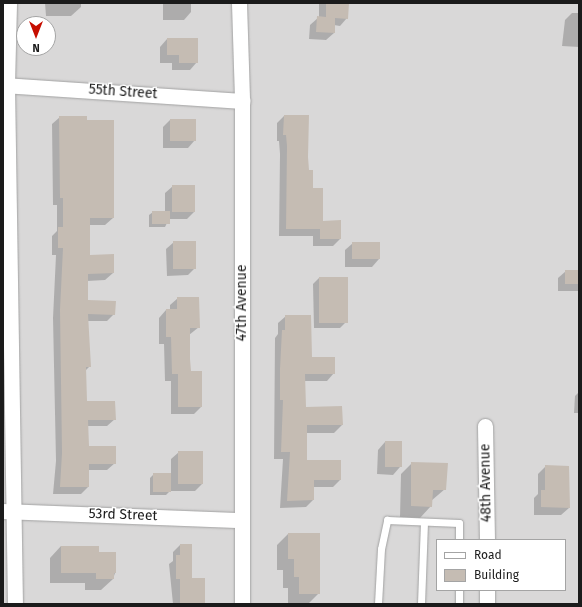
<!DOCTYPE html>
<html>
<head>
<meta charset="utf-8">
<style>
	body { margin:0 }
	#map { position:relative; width:582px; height:607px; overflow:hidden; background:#edeadf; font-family:"Fira Sans",sans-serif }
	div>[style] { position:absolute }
	.residential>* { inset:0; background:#d9d8d8 }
	.shadow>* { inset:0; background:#0003 }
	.building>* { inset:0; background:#c5bcb3; transform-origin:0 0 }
	.roads { filter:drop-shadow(0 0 1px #a2a2a2) drop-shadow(0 0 1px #a2a2a2) }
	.service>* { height:7px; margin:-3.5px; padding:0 3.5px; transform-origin:3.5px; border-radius:3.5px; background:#fff }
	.minor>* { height:15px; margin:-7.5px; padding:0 7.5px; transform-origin:7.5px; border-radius:7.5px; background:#fff }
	span { translate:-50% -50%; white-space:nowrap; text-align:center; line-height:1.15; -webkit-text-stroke:3px #fff; paint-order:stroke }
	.street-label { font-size:14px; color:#1b1b1b }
	.frame { position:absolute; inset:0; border:4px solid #1b1b1b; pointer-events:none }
	.legend { position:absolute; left:436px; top:539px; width:130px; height:52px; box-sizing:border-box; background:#fff; border:1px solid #a4a4a4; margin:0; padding:5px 7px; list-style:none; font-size:12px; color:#1b1b1b }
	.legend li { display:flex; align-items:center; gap:8px; height:20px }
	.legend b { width:20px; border:1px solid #a4a4a4 }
	.north { position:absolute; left:16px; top:16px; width:40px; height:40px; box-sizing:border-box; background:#fff; border:1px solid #a4a4a4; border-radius:50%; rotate:180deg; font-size:11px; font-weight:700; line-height:16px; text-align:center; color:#1b1b1b }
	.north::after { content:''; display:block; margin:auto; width:14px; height:18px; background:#c60e00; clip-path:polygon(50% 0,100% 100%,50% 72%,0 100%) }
</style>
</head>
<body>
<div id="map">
	<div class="residential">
		<i style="clip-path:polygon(evenodd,3px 3px,579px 3px,579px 604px,3px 604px,3px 3px,24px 24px,48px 24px,48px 48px,24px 48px,24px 24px,3px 3px,437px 540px,565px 540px,565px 590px,437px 590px,437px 540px)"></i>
	</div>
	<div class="shadow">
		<i style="clip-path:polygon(45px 3px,81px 3px,81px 7px,71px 16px,46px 16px)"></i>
		<i style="clip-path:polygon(163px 3px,191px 3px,191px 12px,184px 20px,163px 20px)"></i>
		<i style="clip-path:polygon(319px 3px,348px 3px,347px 18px,340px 26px,334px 25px,334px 33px,326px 40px,309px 39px,310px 25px,319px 17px)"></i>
		<i style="clip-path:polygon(572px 13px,579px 13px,579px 47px,562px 46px,565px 20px)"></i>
		<i style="clip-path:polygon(167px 39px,197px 62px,190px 70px,172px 70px,172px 63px,160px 63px,160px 47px)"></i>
		<i style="clip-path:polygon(284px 116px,308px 171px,322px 222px,340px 239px,333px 246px,313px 246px,313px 236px,279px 236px,280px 154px,279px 141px,277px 141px,277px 123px)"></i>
		<i style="clip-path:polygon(60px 117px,113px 218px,105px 225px,89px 225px,89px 256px,113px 273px,105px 280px,87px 281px,87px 301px,114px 314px,107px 321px,87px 321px,90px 366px,85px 371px,86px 402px,115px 419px,107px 426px,87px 426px,88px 447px,115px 463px,107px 470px,88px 470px,88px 487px,81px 494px,53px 494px,56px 461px,53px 318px,56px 255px,52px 255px,52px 236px,57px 231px,57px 205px,53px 205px,52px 124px)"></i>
		<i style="clip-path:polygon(170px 120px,195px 140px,188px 148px,163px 148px,163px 127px)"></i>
		<i style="clip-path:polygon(173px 186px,195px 211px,187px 219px,169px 219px,165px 227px,149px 227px,149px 215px,153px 212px,165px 212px,165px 193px)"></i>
		<i style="clip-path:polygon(174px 242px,195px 268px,188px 275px,167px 276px,166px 249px)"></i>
		<i style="clip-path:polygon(353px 243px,379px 243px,379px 259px,372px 267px,345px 267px,345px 250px)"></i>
		<i style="clip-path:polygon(566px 271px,579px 271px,579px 291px,558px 291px,558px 278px)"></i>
		<i style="clip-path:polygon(319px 278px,346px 322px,340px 328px,314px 328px,313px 284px)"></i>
		<i style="clip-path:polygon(178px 298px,199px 327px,189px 335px,190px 372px,201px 407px,194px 414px,171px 414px,171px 381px,165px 381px,164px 344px,159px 344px,159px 318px,166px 310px,170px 310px,170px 305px)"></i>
		<i style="clip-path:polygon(286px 316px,311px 358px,334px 373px,327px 381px,304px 381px,305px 408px,342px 407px,342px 425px,334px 433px,306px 433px,306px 461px,340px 480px,333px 487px,313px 487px,313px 500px,306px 507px,280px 508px,283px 459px,274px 459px,275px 338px,278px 334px,278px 323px)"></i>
		<i style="clip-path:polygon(578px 393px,579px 413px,574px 413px,575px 396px)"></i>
		<i style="clip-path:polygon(385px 442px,401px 442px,400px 467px,393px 475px,377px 474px,378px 450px)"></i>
		<i style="clip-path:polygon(179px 452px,202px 484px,195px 491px,170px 491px,166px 495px,150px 495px,150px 478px,154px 474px,171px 474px,171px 459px)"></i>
		<i style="clip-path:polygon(412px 463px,445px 489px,431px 501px,431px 506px,420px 518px,400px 517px,401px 474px)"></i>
		<i style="clip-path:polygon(546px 466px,569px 508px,561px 515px,534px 515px,534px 498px,538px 494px,538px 474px)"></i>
		<i style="clip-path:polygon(288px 534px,319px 593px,308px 604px,288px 604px,288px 588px,283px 588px,283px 570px,277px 570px,277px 545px)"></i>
		<i style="clip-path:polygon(180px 545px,191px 545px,191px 579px,204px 604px,173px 604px,169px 564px,173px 561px,173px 552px)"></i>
		<i style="clip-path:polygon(61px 546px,98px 553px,115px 573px,113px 579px,101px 590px,85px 590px,85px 583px,50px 583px,50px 558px)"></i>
	</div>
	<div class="building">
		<i style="clip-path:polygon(326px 3px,349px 3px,348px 19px,335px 18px,335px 33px,316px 32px,317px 16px,326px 17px)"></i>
		<i style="clip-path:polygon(167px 38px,198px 38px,198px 63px,179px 63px,179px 55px,167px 55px)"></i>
		<i style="clip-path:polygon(284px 115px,309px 115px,308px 157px,309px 170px,313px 170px,313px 188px,323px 188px,323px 221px,341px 220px,341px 239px,320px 239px,320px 229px,286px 229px,287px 146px,286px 135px,283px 135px)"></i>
		<i style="clip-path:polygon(59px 116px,87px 116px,87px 120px,114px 120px,114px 218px,90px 218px,90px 255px,114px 254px,114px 273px,88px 274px,88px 300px,116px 301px,115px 315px,88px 314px,91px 367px,86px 367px,87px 401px,115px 401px,116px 420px,88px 420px,89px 446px,116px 446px,116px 464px,89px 464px,89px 487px,60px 487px,62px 453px,60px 310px,63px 248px,58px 248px,58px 227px,63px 227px,63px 198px,60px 198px)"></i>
		<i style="left:170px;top:119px;width:26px;height:22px"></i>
		<i style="left:172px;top:185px;width:23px;height:27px"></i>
		<i style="left:152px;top:211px;width:18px;height:13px"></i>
		<i style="left:173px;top:241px;width:23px;height:28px"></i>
		<i style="left:352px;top:242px;width:28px;height:17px"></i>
		<i style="left:565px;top:270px;width:14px;height:14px"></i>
		<i style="left:319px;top:277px;width:29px;height:46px"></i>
		<i style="clip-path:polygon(177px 297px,199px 297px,200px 328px,190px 328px,190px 359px,191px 371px,202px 371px,202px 407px,178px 407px,178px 374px,172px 374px,171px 337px,166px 337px,166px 309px,177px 309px)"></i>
		<i style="clip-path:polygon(285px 315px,311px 315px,312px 357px,335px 357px,335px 374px,305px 374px,306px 407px,342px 406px,343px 425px,307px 425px,307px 460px,341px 460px,341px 480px,314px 480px,314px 500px,287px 501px,290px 452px,281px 452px,283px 400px,280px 400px,280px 369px,282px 330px,285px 330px)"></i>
		<i style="left:385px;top:441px;width:17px;height:26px"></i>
		<i style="left:178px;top:451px;width:25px;height:33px"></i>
		<i style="clip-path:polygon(411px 462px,448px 463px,446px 490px,433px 490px,432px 507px,411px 506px)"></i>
		<i style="clip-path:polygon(545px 465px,569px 466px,570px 508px,541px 507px,541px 490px,545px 490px)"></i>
		<i style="left:153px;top:473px;width:18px;height:19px"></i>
		<i style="clip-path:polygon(288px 533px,320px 533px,320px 594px,299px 594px,299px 577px,294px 577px,294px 559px,288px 559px)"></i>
		<i style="clip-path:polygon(180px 544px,192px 544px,192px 578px,205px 578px,205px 604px,180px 604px,180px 579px,176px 579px,176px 555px,180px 555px)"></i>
		<i style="clip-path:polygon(61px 546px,99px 546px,99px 552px,116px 552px,116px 573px,114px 573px,114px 579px,96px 579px,96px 573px,61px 573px)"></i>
	</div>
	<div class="roads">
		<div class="service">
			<i style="left:459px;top:590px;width:14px;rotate:90deg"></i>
			<i style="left:378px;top:604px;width:55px;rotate:-86.9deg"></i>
			<i style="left:381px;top:549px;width:30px;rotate:-78deg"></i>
			<i style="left:387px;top:520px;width:72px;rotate:2.4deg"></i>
			<i style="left:459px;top:523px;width:17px;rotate:90deg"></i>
			<i style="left:421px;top:604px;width:82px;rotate:-87.9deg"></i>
		</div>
		<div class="minor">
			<i style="left:9px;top:3px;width:82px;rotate:91.4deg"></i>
			<i style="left:7px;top:85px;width:519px;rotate:89.12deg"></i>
			<i style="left:239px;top:3px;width:98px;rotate:88.2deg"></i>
			<i style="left:242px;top:101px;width:503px;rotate:90deg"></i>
			<i style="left:3px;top:85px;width:240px;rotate:3.8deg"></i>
			<i style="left:485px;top:426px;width:114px;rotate:89deg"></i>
			<i style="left:3px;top:511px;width:239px;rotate:2.2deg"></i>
			<i style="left:487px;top:590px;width:14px;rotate:90deg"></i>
		</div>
	</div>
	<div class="street-label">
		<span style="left:123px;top:92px;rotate:4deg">55th Street</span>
		<span style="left:242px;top:303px;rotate:-90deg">47th Avenue</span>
		<span style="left:486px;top:483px;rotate:-91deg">48th Avenue</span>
		<span style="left:123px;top:515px;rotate:2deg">53rd Street</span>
	</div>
	<div class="frame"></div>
	<ul class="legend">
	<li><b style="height:5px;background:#fff"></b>Road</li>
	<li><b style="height:11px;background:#c5bcb3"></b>Building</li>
	</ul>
	<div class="north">N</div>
</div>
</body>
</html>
